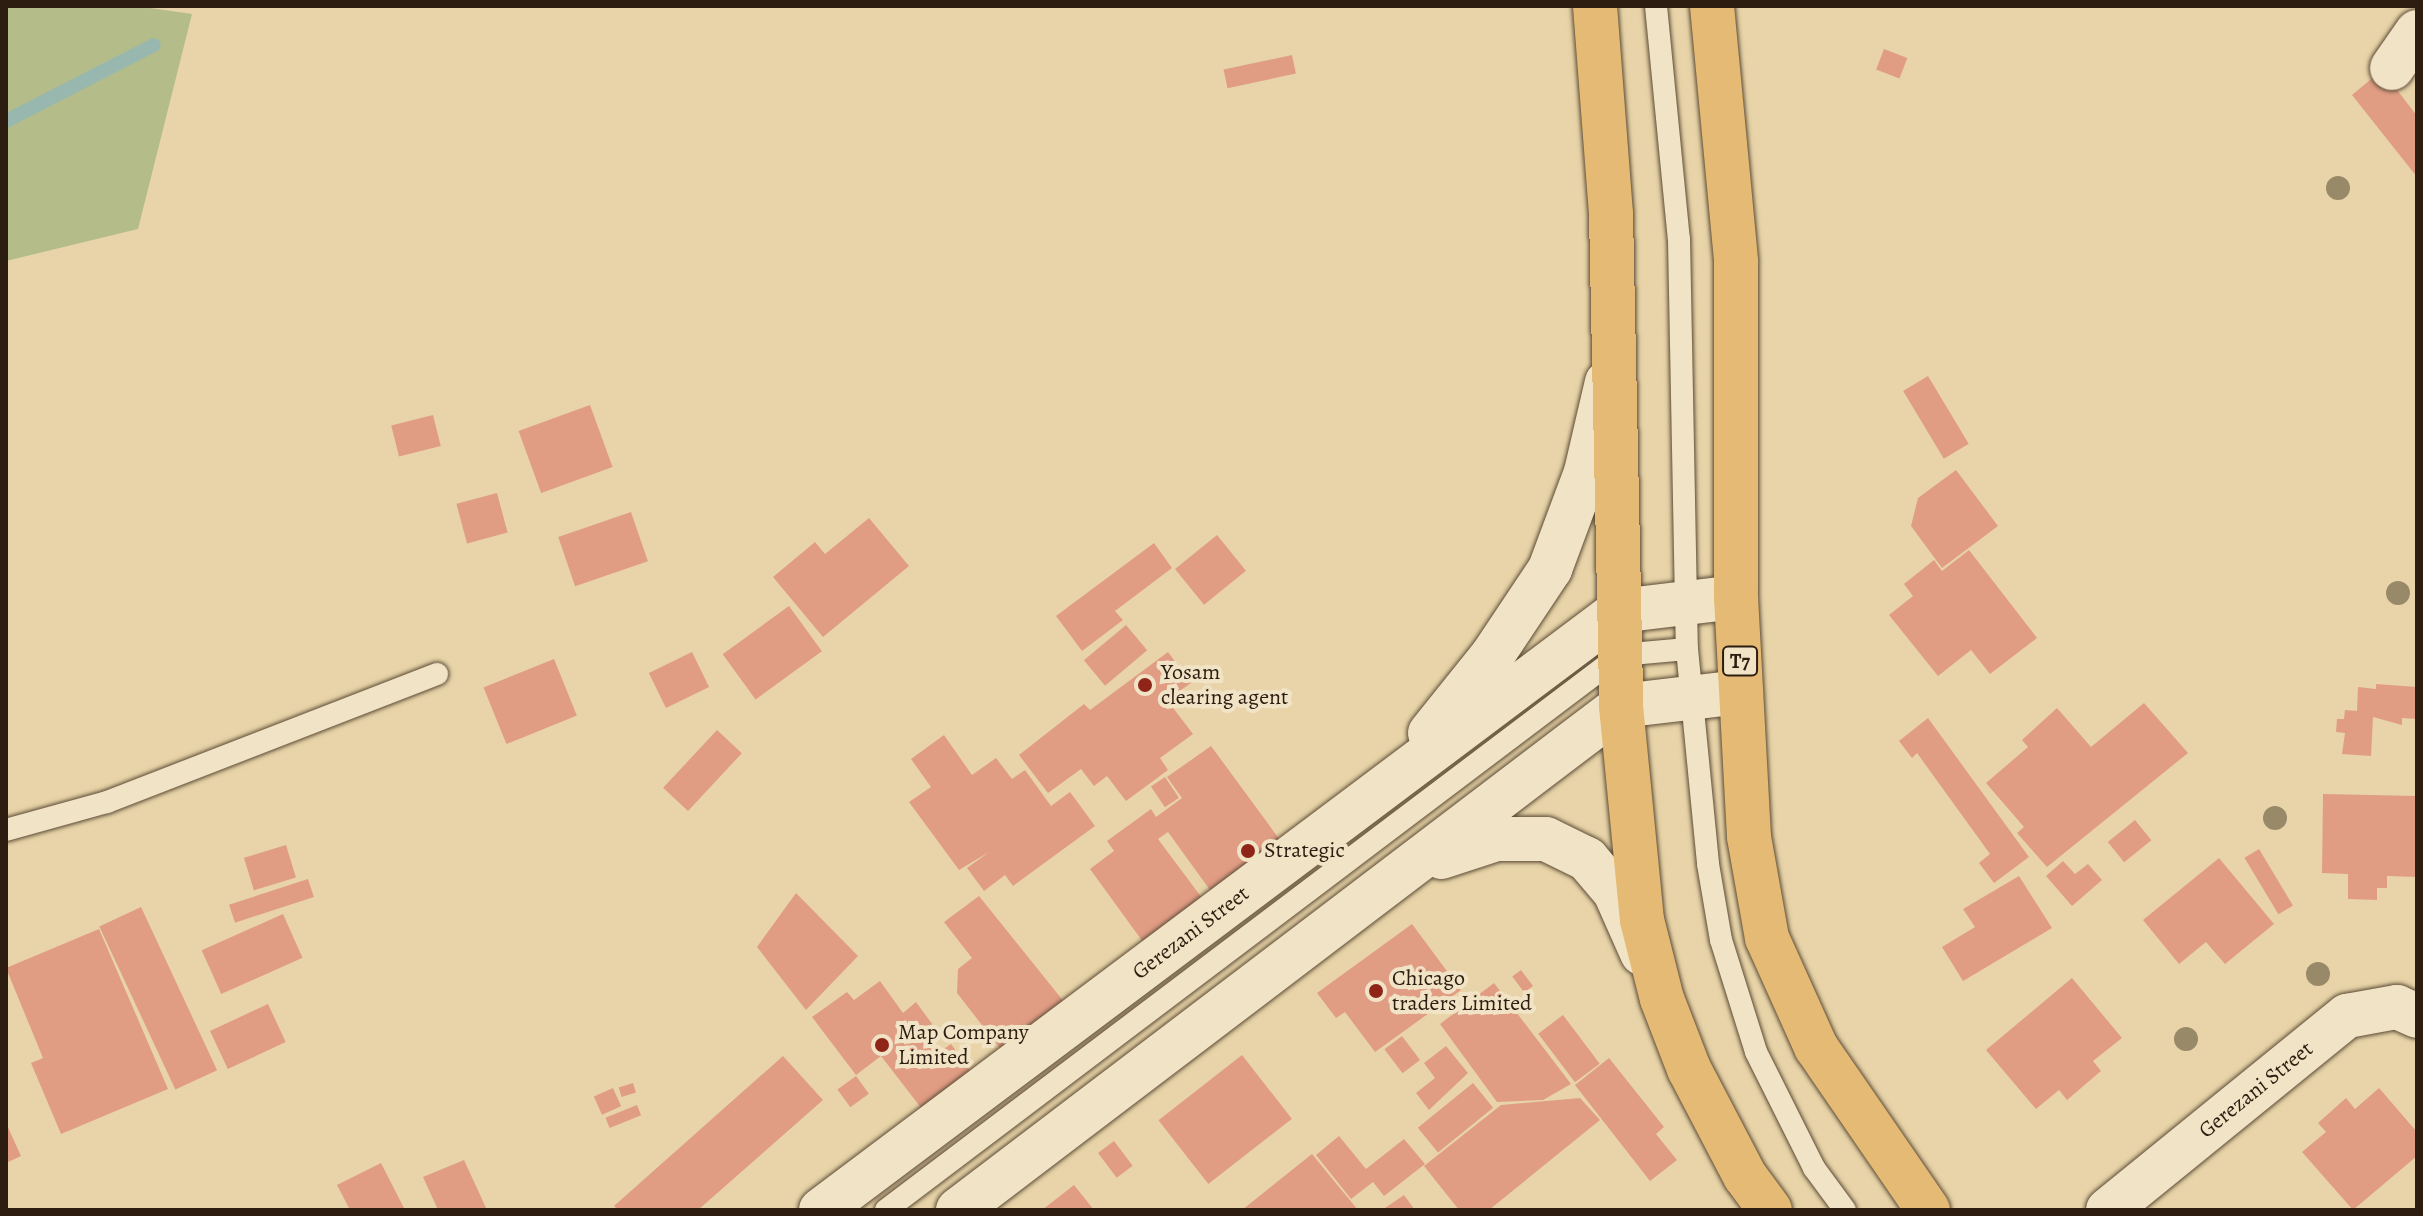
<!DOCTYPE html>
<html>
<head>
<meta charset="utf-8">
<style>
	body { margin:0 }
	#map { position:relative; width:2423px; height:1216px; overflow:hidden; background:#e8d4a8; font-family:Alegreya,serif }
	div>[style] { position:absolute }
	.green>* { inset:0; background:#b4bd89 }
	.stream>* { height:14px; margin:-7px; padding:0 7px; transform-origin:7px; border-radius:7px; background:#98b7ae }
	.building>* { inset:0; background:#e19d84; transform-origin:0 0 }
	.roads { filter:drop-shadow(0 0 2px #5c4b36) drop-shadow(0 0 2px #5c4b36) }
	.lane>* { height:22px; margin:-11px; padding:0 11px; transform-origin:11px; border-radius:11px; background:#f0e3c6 }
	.street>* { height:44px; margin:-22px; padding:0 22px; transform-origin:22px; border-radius:22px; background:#f0e3c6 }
	.secondary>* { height:44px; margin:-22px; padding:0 22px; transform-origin:22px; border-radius:22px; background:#f0e3c6 }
	.highway>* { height:44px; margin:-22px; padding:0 22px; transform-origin:22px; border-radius:22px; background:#e4ba74 }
	.trees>* { width:24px; height:24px; margin:-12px; border-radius:50%; background:#988a68 }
	.dots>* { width:22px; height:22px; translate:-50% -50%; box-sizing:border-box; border:4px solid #f0e3c6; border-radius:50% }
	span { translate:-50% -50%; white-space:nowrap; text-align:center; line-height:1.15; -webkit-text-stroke:8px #f0e3c6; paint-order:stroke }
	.shield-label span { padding:2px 6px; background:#f0e3c6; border:2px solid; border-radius:6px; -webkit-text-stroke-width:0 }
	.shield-label { font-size:20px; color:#2d1d10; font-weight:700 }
	.poi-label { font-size:22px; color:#2d1d10 }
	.left { translate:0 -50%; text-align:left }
	.street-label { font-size:22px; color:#2d1d10 }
	.frame { position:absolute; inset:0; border:8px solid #2d1d10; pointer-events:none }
</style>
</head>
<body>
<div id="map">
	<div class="green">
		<i style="clip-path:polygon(6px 6px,137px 6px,192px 14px,138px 229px,6px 261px)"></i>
	</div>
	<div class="stream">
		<i style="left:6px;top:121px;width:166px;rotate:-27.2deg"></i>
	</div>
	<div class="building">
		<i style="left:1884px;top:49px;width:25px;height:22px;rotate:21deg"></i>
		<i style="left:1292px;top:55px;width:19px;height:70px;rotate:78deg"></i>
		<i style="clip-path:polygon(2382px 70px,2417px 116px,2417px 177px,2352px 95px)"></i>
		<i style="left:1928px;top:376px;width:79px;height:29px;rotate:59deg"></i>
		<i style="left:590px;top:405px;width:66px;height:76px;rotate:70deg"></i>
		<i style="left:433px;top:415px;width:32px;height:43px;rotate:76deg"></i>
		<i style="clip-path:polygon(1956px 470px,1998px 526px,1942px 568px,1911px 526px,1918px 498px)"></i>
		<i style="left:497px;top:493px;width:41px;height:42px;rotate:75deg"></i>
		<i style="left:631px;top:512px;width:52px;height:77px;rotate:71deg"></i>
		<i style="clip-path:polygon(869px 518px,909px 566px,823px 637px,773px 577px,815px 542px,825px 554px)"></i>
		<i style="left:1217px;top:535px;width:46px;height:54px;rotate:51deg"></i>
		<i style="clip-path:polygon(1154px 543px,1172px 568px,1115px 611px,1123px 620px,1082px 651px,1056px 616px)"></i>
		<i style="clip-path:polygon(1969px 550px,2037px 638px,1990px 674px,1971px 650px,1938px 676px,1889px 615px,1913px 596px,1904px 584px,1934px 560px,1942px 571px)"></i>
		<i style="left:789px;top:606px;width:56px;height:82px;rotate:54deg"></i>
		<i style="left:1126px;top:625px;width:33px;height:55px;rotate:50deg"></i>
		<i style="left:692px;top:652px;width:39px;height:48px;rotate:64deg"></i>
		<i style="clip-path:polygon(1168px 652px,1191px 683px,1167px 700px,1193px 734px,1160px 758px,1168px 770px,1126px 801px,1107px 776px,1094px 786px,1081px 769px,1048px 793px,1019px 755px,1084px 704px,1090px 710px)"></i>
		<i style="left:554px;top:659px;width:61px;height:76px;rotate:68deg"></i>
		<i style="clip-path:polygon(2376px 684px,2417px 687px,2417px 719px,2402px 718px,2402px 725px,2373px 717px,2371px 756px,2342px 754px,2345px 733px,2336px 732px,2337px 719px,2344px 719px,2345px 710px,2357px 711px,2358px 687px,2376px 689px)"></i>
		<i style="clip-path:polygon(2144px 703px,2188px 753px,2047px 867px,2017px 833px,2024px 827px,1986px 783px,2028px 747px,2022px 740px,2057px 708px,2091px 747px)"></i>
		<i style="clip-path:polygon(1928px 718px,2029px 857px,1994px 883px,1979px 863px,1990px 854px,1917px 753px,1912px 758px,1899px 741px)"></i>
		<i style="left:717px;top:730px;width:34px;height:79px;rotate:43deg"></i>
		<i style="clip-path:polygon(944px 735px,972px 775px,996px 758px,1012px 779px,1025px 770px,1051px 806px,1070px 792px,1095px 826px,1013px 886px,1005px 875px,984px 891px,967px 868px,989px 852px,959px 870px,909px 802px,931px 787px,911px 759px)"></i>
		<i style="clip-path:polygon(1211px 746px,1280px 840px,1210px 890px,1168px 832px,1158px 839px,1202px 898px,1143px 942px,1090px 869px,1114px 851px,1107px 841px,1151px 809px,1156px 817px,1182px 798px,1167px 777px)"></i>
		<i style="left:1165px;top:777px;width:25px;height:17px;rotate:56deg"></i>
		<i style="clip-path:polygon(2323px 794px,2417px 796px,2417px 877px,2387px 876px,2387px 888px,2377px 888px,2377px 900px,2348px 899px,2348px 874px,2322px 873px)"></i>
		<i style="left:2135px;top:820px;width:26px;height:35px;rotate:51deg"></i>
		<i style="left:286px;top:845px;width:34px;height:44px;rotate:73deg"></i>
		<i style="left:2259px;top:849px;width:66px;height:17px;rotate:59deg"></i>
		<i style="clip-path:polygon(2219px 858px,2274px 924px,2225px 964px,2206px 942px,2179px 964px,2143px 920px)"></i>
		<i style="clip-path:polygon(2063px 861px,2075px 874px,2088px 864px,2102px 880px,2072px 906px,2046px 876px)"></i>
		<i style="clip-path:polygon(2019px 876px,2052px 928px,1963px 981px,1942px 947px,1975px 927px,1963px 909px)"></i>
		<i style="left:308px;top:879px;width:19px;height:83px;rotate:72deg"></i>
		<i style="clip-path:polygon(796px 893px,858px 956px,806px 1010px,757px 947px)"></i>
		<i style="clip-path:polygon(979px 896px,1065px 1003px,1003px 1052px,957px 993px,958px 969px,972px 958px,944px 922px)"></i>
		<i style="left:141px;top:907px;width:180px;height:46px;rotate:65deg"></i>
		<i style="left:283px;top:914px;width:48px;height:89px;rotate:66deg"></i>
		<i style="clip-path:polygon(1412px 924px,1461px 990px,1375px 1052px,1345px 1012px,1336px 1018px,1317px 993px)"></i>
		<i style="clip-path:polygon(99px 929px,168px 1089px,61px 1134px,31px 1063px,43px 1058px,6px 968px)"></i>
		<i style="left:1521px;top:970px;width:20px;height:11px;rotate:53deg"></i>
		<i style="clip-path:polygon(2072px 978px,2122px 1038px,2093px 1061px,2101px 1071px,2067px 1100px,2059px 1090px,2036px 1109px,1986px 1050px)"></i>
		<i style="clip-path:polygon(880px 981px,903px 1013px,916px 1002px,941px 1036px,929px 1046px,935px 1055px,951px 1044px,971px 1072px,922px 1109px,881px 1056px,856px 1075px,812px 1017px,847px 992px,854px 1000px)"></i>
		<i style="clip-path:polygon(1494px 983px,1571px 1084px,1543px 1100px,1497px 1102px,1440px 1024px)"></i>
		<i style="left:268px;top:1004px;width:42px;height:64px;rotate:65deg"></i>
		<i style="left:1563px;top:1015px;width:61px;height:31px;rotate:53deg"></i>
		<i style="left:1402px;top:1036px;width:30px;height:22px;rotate:53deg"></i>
		<i style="clip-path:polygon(1446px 1046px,1468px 1073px,1429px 1110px,1416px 1093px,1435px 1078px,1424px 1063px)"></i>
		<i style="left:1242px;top:1055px;width:81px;height:106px;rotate:52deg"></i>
		<i style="clip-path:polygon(783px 1056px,823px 1100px,698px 1210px,618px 1210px,614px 1206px)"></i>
		<i style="clip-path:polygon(1609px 1058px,1664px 1127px,1656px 1134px,1677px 1160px,1650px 1181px,1575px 1085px)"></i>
		<i style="left:856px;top:1076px;width:22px;height:23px;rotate:54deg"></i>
		<i style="left:633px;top:1083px;width:10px;height:15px;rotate:73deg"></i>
		<i style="left:1473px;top:1083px;width:32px;height:71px;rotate:51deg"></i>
		<i style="left:613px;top:1088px;width:20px;height:21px;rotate:66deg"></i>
		<i style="clip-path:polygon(2379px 1088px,2417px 1132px,2417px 1156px,2353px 1210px,2302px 1152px,2326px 1132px,2318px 1123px,2346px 1098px,2355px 1109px)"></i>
		<i style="clip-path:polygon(1580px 1098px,1600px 1120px,1489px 1210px,1459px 1210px,1424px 1166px,1501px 1105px)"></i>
		<i style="left:637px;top:1105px;width:11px;height:34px;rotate:68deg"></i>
		<i style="clip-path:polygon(6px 1123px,21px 1156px,6px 1163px)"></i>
		<i style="clip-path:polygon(1339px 1136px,1366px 1169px,1404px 1139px,1425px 1164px,1384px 1196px,1373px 1182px,1351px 1199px,1316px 1155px)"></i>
		<i style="left:1114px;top:1141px;width:31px;height:20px;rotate:53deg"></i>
		<i style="clip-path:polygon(1312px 1154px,1358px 1210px,1242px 1210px)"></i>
		<i style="clip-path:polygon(464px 1160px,487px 1210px,438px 1210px,423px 1177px)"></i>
		<i style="clip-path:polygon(381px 1163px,405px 1210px,350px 1210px,337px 1185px)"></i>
		<i style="clip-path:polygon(1074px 1185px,1094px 1210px,1042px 1210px)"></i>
		<i style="clip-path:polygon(1404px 1195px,1415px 1210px,1382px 1210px)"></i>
	</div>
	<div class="roads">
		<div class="lane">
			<i style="left:1656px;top:6px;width:234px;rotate:84.4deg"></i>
			<i style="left:1679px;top:239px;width:410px;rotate:88.9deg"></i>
			<i style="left:1687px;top:649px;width:216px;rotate:84.4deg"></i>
			<i style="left:1708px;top:864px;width:77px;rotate:80.3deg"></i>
			<i style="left:1721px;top:940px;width:117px;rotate:72.6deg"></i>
			<i style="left:1756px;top:1052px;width:130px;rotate:63.4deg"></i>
			<i style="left:1814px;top:1168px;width:52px;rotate:53.6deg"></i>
			<i style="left:6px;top:830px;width:105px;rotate:-15.5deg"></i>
			<i style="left:107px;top:802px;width:354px;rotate:-21.2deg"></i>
			<i style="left:886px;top:1210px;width:920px;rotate:-37.09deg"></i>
			<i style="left:1620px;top:655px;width:67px;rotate:-5.1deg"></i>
		</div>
		<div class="street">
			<i style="left:2392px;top:68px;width:44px;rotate:-55.2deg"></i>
			<i style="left:2108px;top:1210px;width:308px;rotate:-39.1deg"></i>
			<i style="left:2347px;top:1016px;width:51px;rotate:-10.2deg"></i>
			<i style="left:2397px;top:1007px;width:22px;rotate:24deg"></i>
		</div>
		<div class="secondary">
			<i style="left:1430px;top:733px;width:99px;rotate:-51.2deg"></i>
			<i style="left:1492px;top:656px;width:105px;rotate:-56.3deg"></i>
			<i style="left:1550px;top:569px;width:103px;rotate:-69.6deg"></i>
			<i style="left:1586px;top:472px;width:92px;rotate:-76.9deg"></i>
			<i style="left:1441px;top:857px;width:58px;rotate:-18.1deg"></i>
			<i style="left:1496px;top:839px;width:50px"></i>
			<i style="left:1546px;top:839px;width:46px;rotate:26deg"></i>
			<i style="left:1587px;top:859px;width:43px;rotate:49.7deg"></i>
			<i style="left:1615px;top:892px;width:67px;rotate:66.1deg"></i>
			<i style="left:821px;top:1210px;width:998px;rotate:-36.89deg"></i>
			<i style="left:1619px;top:611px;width:118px;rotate:-6.8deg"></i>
			<i style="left:958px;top:1210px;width:833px;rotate:-37.24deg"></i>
			<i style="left:1621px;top:706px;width:121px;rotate:-6.7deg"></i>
		</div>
		<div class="highway">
			<i style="left:1595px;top:6px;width:209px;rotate:85.6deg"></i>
			<i style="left:1611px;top:214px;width:492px;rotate:88.8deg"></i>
			<i style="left:1621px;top:706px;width:215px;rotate:84.4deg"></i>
			<i style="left:1642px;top:920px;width:81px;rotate:75.8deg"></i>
			<i style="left:1662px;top:999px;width:75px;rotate:68.9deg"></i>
			<i style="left:1689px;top:1069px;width:121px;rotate:62.4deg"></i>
			<i style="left:1745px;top:1176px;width:42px;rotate:53.7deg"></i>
			<i style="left:1712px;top:6px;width:257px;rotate:84.6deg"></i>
			<i style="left:1736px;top:262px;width:335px;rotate:90deg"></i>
			<i style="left:1736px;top:597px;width:240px;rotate:86.9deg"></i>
			<i style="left:1749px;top:837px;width:103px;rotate:79.9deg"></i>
			<i style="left:1767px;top:938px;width:120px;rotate:65.8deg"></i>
			<i style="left:1816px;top:1047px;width:198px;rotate:55.5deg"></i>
		</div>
	</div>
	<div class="trees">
		<i style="left:2338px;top:188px"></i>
		<i style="left:2398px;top:593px"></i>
		<i style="left:2275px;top:818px"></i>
		<i style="left:2318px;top:974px"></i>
		<i style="left:2186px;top:1039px"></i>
	</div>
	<div class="dots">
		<i style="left:1145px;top:685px;background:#8f2418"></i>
		<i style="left:1248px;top:851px;background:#8f2418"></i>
		<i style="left:1376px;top:991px;background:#8f2418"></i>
		<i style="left:882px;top:1045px;background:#8f2418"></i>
	</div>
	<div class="shield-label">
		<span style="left:1740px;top:661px">T7</span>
	</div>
	<div class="poi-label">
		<span class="left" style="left:1161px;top:685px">Yosam<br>clearing agent</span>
		<span class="left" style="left:1264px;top:851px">Strategic</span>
		<span class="left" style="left:1392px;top:991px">Chicago<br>traders Limited</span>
		<span class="left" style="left:898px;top:1045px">Map Company<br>Limited</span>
	</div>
	<div class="street-label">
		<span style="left:1191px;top:933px;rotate:-37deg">Gerezani Street</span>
		<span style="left:2256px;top:1090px;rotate:-39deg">Gerezani Street</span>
	</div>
	<div class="frame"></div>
</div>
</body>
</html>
